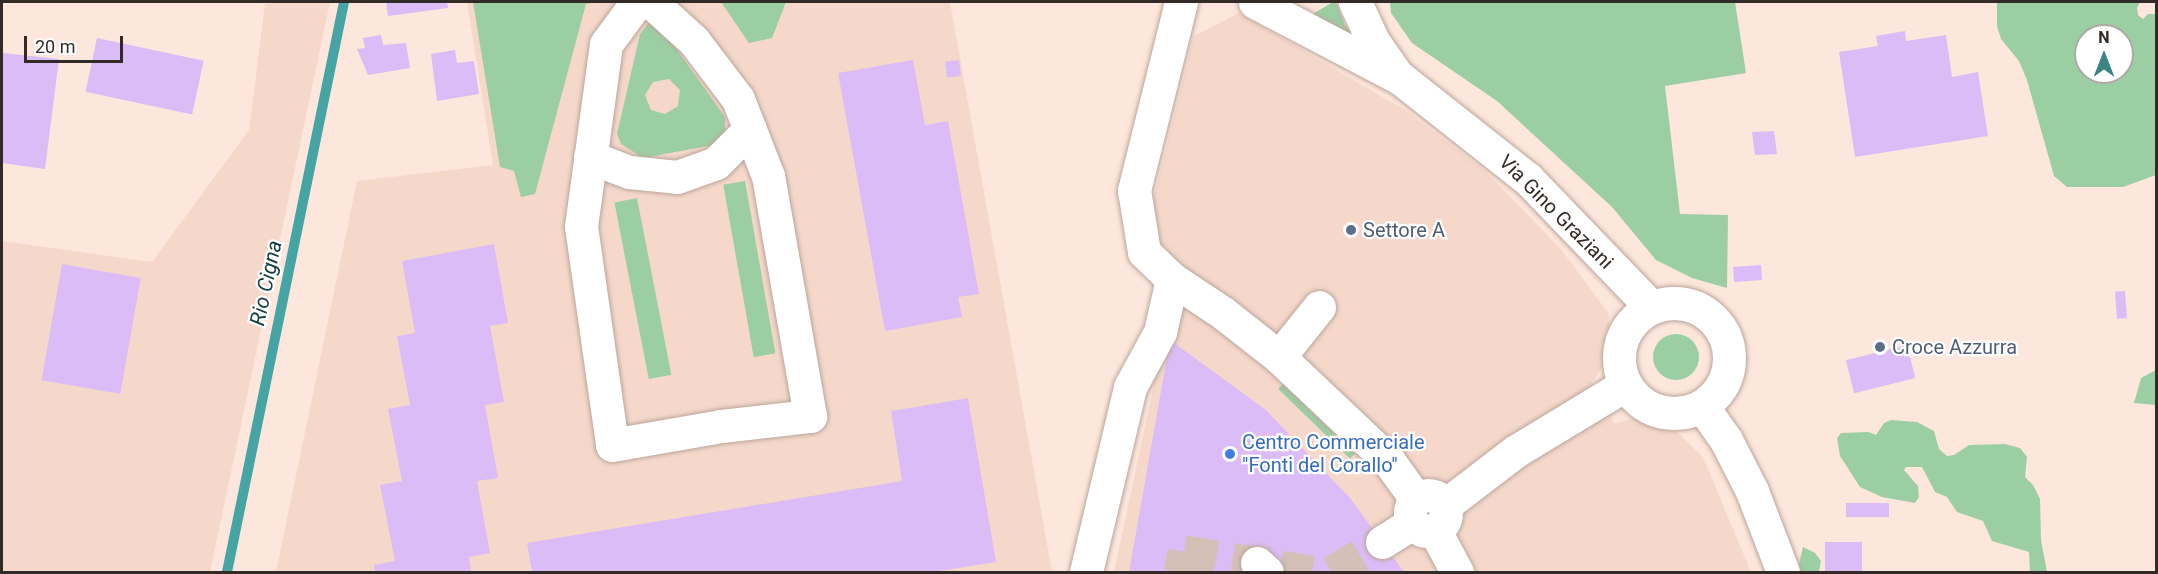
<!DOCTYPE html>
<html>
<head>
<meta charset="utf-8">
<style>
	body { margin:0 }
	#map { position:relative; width:2158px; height:574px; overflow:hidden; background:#fde6db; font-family:Roboto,sans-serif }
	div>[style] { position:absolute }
	.built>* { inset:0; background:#f6d8cb }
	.green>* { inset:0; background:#9ccea4; transform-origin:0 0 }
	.round { border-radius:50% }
	.stream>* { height:10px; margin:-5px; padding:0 5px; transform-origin:5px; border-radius:5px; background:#47a4a4 }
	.building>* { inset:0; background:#dcbcf6; transform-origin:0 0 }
	.minor-tunnel>* { height:33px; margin-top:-16.5px; transform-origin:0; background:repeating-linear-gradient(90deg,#d4c0b7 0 33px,transparent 0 49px) }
	.roads { filter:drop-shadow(0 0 2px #bba69c) drop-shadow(0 0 2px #bba69c) }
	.minor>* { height:33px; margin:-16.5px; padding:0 16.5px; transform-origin:16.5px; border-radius:16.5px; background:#fff }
	.minor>.ring { margin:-16.5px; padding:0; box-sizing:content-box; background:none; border:33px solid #fff; border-radius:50% }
	.dots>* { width:16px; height:16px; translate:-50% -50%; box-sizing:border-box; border:3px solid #fff; border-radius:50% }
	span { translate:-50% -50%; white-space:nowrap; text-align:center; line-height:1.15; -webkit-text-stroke:4.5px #fff; paint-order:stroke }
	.street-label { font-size:20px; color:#322a26 }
	.service-label { font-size:20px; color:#4e5e75 }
	.left { translate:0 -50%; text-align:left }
	.shop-label { font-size:20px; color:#366cbe }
	.water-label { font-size:21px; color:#154040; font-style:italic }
	.frame { position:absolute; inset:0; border:3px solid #322a26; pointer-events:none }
	.north { position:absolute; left:2074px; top:24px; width:60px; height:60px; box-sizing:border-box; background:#fff; border:2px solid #adaaa8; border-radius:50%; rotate:0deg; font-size:16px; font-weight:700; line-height:24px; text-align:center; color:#322a26 }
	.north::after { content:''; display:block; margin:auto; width:21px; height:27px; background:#3b8384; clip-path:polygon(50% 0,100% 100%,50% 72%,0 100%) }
	.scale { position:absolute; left:24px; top:36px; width:99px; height:27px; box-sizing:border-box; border:3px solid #322a26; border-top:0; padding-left:8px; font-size:18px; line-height:21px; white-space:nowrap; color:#322a26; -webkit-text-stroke:4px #fff; paint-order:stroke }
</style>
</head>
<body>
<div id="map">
	<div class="built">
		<i style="clip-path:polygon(288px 2px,330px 2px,210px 572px,2px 572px,2px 241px,152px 262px,249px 130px,265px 4px)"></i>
		<i style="clip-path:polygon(467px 2px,950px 2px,1052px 572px,276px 572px,357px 181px,493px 165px)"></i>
		<i style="clip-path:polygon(1239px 13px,1405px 110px,1483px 169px,1561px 249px,1609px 314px,1609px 356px,1592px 383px,1614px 423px,1646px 417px,1675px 430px,1703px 457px,1751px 572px,1114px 572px,1166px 327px,1151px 209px,1194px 36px)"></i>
	</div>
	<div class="green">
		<i style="clip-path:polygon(473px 2px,597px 2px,586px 4px,535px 194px,521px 197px,514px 171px,500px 167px)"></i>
		<i style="clip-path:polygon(721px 2px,786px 2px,772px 38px,749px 43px)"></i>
		<i style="clip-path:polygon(1333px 2px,1336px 2px,1345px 25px,1362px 50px,1306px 18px)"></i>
		<i style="clip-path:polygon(1390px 2px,1735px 2px,1746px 73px,1665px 86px,1680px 214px,1728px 215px,1727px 288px,1692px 278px,1656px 260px,1612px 207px,1497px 101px,1412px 43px,1391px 13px)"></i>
		<i style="clip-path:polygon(evenodd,1997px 2px,2140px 2px,2137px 8px,2138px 15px,2143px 19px,2148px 14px,2156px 14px,2156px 175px,2123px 187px,2067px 187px,2054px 176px,2027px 80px,2019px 61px,2001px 39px,1997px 26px,1997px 2px,2086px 36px,2122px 36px,2122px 72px,2086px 72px,2086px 36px)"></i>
		<i style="clip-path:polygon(evenodd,648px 24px,660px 26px,725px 117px,725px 131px,719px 144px,643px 158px,621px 144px,617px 134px,640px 34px,648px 24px,669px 79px,680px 90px,678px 106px,665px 114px,651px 110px,645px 95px,653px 82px,669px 79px)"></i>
		<i style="left:745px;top:181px;width:175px;height:22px;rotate:80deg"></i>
		<i style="left:637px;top:198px;width:180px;height:23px;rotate:79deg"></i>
		<i class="round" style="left:1653px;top:334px;width:46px;height:46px"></i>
		<i style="clip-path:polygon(2156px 370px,2156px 405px,2134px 403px,2141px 378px)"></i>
		<i style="left:1283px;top:384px;width:100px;height:7px;rotate:44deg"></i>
		<i style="clip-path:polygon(1891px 420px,1917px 422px,1934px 431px,1939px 449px,1947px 456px,1954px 455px,1969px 445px,2005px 444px,2020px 448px,2027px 457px,2025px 477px,2033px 485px,2040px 499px,2041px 540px,2047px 572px,2030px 572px,2029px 552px,1992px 541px,1983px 521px,1957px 512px,1947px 497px,1935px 492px,1922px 467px,1906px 467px,1904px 470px,1918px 486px,1919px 497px,1915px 503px,1882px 497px,1860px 487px,1840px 456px,1837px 438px,1841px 433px,1868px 432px,1876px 435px,1884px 423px)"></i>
		<i style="clip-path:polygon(1803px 547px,1815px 553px,1821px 561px,1819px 572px,1797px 572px)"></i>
	</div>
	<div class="stream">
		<i style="left:227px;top:572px;width:582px;rotate:-78.4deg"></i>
	</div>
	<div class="building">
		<i style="clip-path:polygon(386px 2px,447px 2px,448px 8px,388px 16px)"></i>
		<i style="clip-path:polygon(1905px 31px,1906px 41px,1946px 35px,1952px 77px,1978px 72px,1988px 136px,1855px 157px,1839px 52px,1878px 46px,1876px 36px)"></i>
		<i style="clip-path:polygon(381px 35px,383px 45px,406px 43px,410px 68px,368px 75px,357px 49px,365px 48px,363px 38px)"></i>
		<i style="left:97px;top:38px;width:109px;height:55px;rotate:12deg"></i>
		<i style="clip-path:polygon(455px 50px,457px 63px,474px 61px,479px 94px,437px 101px,431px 54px)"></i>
		<i style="clip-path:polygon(3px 53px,59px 59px,45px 169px,2px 163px)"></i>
		<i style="clip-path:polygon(913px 60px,925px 125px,948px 121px,979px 294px,958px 297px,962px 317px,885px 331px,838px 73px)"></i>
		<i style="left:959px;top:60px;width:16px;height:14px;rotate:83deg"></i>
		<i style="clip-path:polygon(1774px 131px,1777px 154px,1755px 155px,1752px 132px)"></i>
		<i style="clip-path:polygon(494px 244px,508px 323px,490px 326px,504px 402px,485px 405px,498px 478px,477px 481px,490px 553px,469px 557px,471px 572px,375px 572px,374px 565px,395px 561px,380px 485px,402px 481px,388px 409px,410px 405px,397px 336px,415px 333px,402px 261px)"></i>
		<i style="left:62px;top:264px;width:80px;height:118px;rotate:10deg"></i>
		<i style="left:1761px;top:265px;width:15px;height:28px;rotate:86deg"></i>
		<i style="left:2125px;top:291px;width:27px;height:10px;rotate:86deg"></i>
		<i style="clip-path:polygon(1170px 340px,1266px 410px,1350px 498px,1404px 572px,1129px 572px)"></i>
		<i style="left:1907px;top:345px;width:34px;height:63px;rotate:76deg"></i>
		<i style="clip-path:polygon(968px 398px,996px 562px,932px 572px,532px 572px,527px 543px,902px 481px,891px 411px)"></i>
		<i style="left:1889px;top:503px;width:14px;height:43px;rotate:90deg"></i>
		<i style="left:1825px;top:542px;width:37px;height:30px"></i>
	</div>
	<div class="minor-tunnel">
		<i style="left:1180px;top:572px;width:21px;rotate:-79deg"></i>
		<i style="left:1184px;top:551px;width:130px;rotate:9.3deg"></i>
		<i style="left:1332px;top:572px;width:58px;rotate:-31deg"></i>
	</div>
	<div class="roads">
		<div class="minor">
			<i style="left:637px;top:2px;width:52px;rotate:126.4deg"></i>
			<i style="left:606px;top:44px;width:184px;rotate:97.8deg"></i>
			<i style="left:581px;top:226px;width:221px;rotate:81.9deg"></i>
			<i style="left:612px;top:445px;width:111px;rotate:-9.9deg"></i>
			<i style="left:721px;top:426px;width:90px;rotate:-6.4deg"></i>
			<i style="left:810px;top:416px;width:244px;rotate:-99.9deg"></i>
			<i style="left:768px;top:176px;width:83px;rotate:-111.3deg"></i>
			<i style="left:738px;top:99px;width:73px;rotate:-127.2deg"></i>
			<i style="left:694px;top:41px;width:58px;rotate:-137.8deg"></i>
			<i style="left:1181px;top:2px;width:194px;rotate:104deg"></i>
			<i style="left:1134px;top:190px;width:63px;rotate:80.8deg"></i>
			<i style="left:1144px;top:252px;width:39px;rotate:44deg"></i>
			<i style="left:1172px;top:279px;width:61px;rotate:33.7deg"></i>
			<i style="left:1223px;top:313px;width:71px;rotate:38.2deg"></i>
			<i style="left:1279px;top:357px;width:150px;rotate:43.4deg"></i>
			<i style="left:1388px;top:460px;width:48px;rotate:54.3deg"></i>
			<i style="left:1255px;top:2px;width:164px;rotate:27.7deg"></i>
			<i style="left:1400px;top:78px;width:163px;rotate:38.3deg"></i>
			<i style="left:1528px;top:179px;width:178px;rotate:46.1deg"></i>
			<i style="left:1355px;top:2px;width:43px;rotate:65.2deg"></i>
			<i style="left:1373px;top:41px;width:38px;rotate:55deg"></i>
			<i style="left:590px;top:157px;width:42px;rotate:21deg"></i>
			<i style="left:629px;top:172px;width:48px;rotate:5.9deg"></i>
			<i style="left:677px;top:177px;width:41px;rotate:-19.7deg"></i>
			<i style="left:716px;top:163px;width:48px;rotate:-45deg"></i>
			<i class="ring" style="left:1619px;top:303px;width:77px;height:77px"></i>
			<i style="left:1279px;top:357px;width:64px;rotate:-51.3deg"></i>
			<i style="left:1702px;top:406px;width:42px;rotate:54.8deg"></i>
			<i style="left:1726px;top:440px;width:57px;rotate:63deg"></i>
			<i style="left:1752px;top:491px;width:87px;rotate:69.1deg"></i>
			<i class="ring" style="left:1410px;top:495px;width:3px;height:3px"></i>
			<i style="left:1444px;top:506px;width:91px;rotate:-37.4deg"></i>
			<i style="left:1516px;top:451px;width:127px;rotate:-31.2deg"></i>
			<i style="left:1434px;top:529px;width:49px;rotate:61.9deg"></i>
			<i style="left:1382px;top:542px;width:36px;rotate:-32deg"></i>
			<i style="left:1257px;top:563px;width:13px;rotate:42deg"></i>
			<i style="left:1086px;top:572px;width:190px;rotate:-76.6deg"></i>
			<i style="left:1130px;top:387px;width:63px;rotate:-61.4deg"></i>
			<i style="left:1160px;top:332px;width:54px;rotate:-77.2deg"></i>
		</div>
	</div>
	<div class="dots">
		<i style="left:1351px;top:230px;background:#5c6f8a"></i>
		<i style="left:1880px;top:347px;background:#5c6f8a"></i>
		<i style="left:1230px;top:454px;background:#3f7fe0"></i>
	</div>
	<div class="street-label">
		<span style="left:1556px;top:212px;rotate:45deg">Via Gino Graziani</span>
	</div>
	<div class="service-label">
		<span class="left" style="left:1363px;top:230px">Settore A</span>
		<span class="left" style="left:1892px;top:347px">Croce Azzurra</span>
	</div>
	<div class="shop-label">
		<span class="left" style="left:1242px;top:454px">Centro Commerciale<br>"Fonti del Corallo"</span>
	</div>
	<div class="water-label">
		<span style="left:266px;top:283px;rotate:-78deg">Rio Cigna</span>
	</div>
	<div class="frame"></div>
	<div class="north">N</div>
	<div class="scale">20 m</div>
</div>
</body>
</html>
